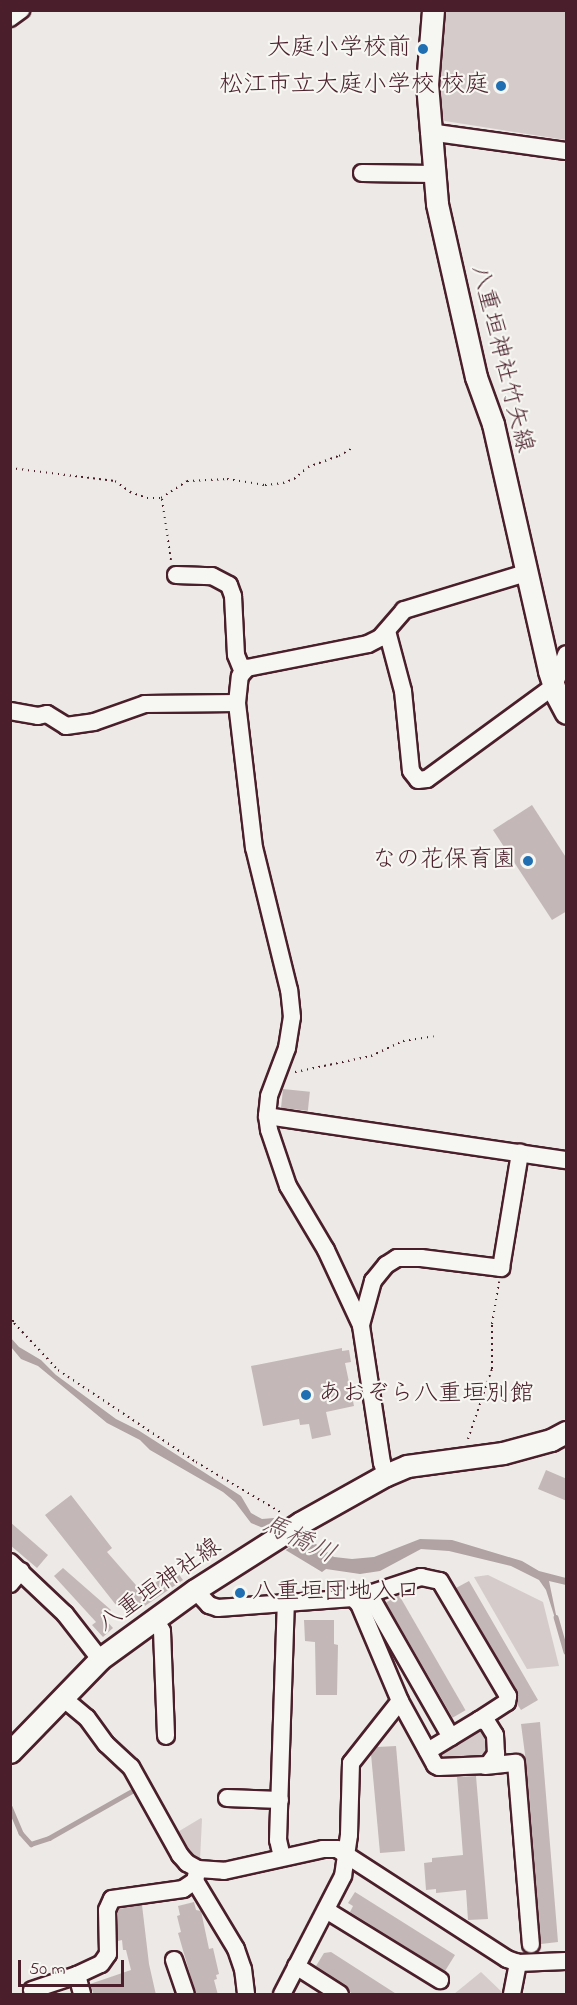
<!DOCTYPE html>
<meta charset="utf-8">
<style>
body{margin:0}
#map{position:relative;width:577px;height:2005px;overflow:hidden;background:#ece9e6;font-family:"Indie Flower","Klee One",sans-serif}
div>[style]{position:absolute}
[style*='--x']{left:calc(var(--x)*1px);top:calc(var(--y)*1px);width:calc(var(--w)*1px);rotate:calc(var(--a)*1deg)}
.green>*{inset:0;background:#d4cbca}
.water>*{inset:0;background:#b1a2a3}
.pier>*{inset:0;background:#ece9e6}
.stream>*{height:4.5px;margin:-2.25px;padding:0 2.25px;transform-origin:2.25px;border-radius:2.25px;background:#b1a2a3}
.building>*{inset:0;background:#c4b7b7;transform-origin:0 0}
.path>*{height:2px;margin-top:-1px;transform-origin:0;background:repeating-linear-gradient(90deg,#4a1f2b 0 1.5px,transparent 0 6px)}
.roads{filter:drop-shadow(2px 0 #4a1f2b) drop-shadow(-2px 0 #4a1f2b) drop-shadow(0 2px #4a1f2b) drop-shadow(0 -2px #4a1f2b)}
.minor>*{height:16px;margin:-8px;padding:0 8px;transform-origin:8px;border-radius:8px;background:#f6f6f2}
.major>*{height:21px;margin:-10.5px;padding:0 10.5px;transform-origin:10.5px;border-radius:10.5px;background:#f6f6f2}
.dots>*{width:16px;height:16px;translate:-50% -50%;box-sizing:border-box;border:3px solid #f6f6f2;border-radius:50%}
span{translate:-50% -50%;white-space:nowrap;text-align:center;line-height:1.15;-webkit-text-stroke:4.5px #f6f6f2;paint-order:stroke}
.poi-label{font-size:24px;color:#4a1f2b}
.right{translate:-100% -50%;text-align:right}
.left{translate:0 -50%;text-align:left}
.street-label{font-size:24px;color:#4a1f2b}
.water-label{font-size:26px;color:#6e4d55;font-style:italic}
.frame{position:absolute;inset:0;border:12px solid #4a1f2b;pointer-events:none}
.scale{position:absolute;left:18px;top:1960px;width:106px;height:27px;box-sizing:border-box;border:3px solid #4a1f2b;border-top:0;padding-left:8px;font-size:18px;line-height:21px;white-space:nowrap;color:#4a1f2b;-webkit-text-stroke:4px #f6f6f2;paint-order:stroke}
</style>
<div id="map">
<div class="green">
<i style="clip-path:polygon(442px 11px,566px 11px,566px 140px,445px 121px,439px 117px,436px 101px)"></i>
<i style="clip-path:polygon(488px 1575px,543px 1602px,559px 1666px,527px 1669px,474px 1577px)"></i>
<i style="clip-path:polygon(482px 1727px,490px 1742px,487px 1758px,448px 1765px,438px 1757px,439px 1753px)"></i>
<i style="clip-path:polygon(201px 1818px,202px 1819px,200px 1860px,190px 1855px,176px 1833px)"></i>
<i style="clip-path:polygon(481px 1972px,504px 1994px,454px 1994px)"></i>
</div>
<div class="water">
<i style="clip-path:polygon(10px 1337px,19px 1347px,41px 1360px,56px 1375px,116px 1419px,138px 1430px,241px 1496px,251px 1513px,262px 1519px,274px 1518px,291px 1526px,268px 1530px,251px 1523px,235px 1502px,223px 1492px,150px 1450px,140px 1440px,107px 1423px,38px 1366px,21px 1359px,11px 1347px)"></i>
<i style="clip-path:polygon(295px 1529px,334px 1557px,352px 1559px,374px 1557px,420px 1539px,452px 1540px,522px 1561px,539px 1571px,566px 1578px,566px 1585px,549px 1581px,560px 1634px,546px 1590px,539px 1580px,511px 1566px,449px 1551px,421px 1549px,380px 1571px,360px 1574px,326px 1569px,322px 1572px,274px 1543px)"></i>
</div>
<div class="pier">
<i style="clip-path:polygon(284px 1519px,309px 1536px,284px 1551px,272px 1545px,264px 1532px)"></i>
</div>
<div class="stream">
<i style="--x:556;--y:1617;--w:36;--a:74"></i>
<i style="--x:10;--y:1807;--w:28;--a:67"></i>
<i style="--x:21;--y:1833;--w:15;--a:48"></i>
<i style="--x:31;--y:1844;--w:19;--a:-18"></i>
<i style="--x:49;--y:1838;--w:95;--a:-29.5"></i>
</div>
<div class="building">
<i style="clip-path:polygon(532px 805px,567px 859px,567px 911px,552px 920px,493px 830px)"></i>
<i style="left:283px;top:1089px;width:27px;height:19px;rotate:6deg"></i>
<i style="clip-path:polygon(342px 1348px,342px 1351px,349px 1350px,351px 1362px,345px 1363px,354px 1406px,326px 1412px,331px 1435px,312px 1439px,309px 1424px,300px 1425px,299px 1419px,263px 1426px,251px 1366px)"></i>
<i style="clip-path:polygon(546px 1470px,567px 1479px,567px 1501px,538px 1489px)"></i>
<i style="clip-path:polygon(71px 1495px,112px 1548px,107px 1552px,142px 1592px,175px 1569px,183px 1580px,136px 1612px,123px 1599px,116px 1605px,45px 1515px)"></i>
<i style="clip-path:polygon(10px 1522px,48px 1555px,37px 1568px,10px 1545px)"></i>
<i style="clip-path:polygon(63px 1568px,111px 1610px,103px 1617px,113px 1628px,103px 1637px,92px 1625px,96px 1622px,54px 1576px)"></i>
<i style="clip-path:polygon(469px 1581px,538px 1700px,521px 1710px,517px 1704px,517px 1691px,456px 1588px)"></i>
<i style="left:399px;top:1595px;width:133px;height:15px;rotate:60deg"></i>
<i style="clip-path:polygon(304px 1620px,334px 1620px,334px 1644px,338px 1645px,337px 1695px,316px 1695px,315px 1642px,305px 1641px)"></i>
<i style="clip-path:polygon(540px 1722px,558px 1942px,541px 1944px,526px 1762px,521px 1724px)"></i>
<i style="clip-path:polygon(396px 1746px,405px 1851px,380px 1853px,371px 1754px,377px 1747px)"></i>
<i style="clip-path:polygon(476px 1776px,488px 1919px,468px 1920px,466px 1890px,436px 1893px,436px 1889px,426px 1890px,424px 1863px,432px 1862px,432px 1858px,463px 1855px,457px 1777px)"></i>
<i style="clip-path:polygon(355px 1892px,455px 1955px,445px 1971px,350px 1912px,353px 1906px,348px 1903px)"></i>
<i style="clip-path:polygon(194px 1902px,196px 1910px,201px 1911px,209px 1949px,213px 1948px,219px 1974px,216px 1975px,217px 1979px,214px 1980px,218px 1995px,196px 1995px,178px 1933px,181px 1932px,177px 1916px,180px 1915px,178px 1906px)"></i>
<i style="clip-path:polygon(142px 1905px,149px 1964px,156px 1995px,94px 1995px,90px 1984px,131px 1970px,126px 1950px,123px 1950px,122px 1940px,118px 1941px,118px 1912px,119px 1909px)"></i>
<i style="clip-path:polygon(331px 1952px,398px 1995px,354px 1995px,350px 1992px,346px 1985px,316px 1966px,324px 1953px)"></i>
</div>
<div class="path">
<i style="--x:10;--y:468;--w:106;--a:7.1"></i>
<i style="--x:115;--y:481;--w:19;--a:36"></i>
<i style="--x:130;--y:492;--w:18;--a:19"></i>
<i style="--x:147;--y:498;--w:14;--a:0"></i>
<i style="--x:161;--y:498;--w:31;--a:-33"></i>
<i style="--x:187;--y:481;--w:40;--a:-2.9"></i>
<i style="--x:227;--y:479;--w:38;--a:9"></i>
<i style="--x:265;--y:485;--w:18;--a:-6"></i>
<i style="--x:283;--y:483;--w:12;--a:-20"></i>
<i style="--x:294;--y:479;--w:18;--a:-41"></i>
<i style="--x:308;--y:467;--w:33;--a:-20"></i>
<i style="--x:339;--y:456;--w:17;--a:-31"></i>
<i style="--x:162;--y:499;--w:63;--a:81.7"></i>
<i style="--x:295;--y:1072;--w:78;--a:-11.9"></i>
<i style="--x:371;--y:1056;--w:35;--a:-25"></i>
<i style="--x:403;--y:1041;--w:31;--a:-9"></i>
<i style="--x:10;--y:1315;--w:9;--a:63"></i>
<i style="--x:14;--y:1323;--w:64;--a:46.9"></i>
<i style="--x:58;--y:1370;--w:166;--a:33.7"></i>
<i style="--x:196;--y:1462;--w:100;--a:30.7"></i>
<i style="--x:468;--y:1439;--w:74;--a:-71.1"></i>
<i style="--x:492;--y:1369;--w:45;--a:-90"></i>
<i style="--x:492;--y:1324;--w:43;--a:-80.5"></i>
</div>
<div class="roads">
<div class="minor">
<i style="--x:10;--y:18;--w:14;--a:-36"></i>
<i style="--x:429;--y:132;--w:138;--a:7.9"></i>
<i style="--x:362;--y:173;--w:71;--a:0.8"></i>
<i style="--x:176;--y:575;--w:36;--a:2"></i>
<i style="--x:212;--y:576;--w:19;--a:28"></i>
<i style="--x:229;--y:585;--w:12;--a:70"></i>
<i style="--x:233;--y:596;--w:59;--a:87.1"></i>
<i style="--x:236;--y:655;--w:16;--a:68"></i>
<i style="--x:387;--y:631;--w:62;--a:75.1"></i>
<i style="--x:403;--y:691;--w:80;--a:84.3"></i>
<i style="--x:411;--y:771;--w:11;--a:52"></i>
<i style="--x:418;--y:780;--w:9;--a:-6"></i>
<i style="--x:427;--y:779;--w:157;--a:-36.2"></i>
<i style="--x:554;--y:686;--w:34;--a:-69"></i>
<i style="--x:10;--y:711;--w:28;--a:10"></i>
<i style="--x:38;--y:716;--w:9;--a:-13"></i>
<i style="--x:47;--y:714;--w:22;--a:32"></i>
<i style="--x:66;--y:726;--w:28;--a:-8"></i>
<i style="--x:94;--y:722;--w:54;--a:-19.4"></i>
<i style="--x:145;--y:704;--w:92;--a:-0.6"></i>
<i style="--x:267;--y:1116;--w:302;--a:8.4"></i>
<i style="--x:361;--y:1325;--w:46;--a:-74.7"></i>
<i style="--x:373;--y:1281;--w:21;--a:-51"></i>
<i style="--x:386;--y:1265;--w:13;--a:-32"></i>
<i style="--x:397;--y:1258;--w:24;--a:0"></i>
<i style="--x:421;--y:1258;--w:81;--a:7.1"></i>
<i style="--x:501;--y:1268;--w:117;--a:-80.6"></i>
<i style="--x:386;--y:1475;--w:13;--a:-108"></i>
<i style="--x:382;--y:1463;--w:140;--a:-98.7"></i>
<i style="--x:361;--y:1325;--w:83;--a:-115"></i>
<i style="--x:326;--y:1250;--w:74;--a:-120.7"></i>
<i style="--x:288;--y:1186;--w:59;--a:-108.7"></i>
<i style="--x:269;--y:1130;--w:14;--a:-98"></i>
<i style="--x:267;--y:1116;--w:20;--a:-84"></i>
<i style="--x:269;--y:1096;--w:51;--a:-69.4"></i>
<i style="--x:287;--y:1048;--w:31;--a:-81"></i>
<i style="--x:292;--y:1017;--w:27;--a:-96"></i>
<i style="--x:289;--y:990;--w:146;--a:-103.8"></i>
<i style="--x:254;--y:848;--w:146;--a:-96.7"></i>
<i style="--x:237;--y:703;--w:27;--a:-84"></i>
<i style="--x:240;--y:676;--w:11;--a:-49"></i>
<i style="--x:247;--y:668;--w:123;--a:-11.2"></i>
<i style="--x:368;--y:644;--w:13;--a:-27"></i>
<i style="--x:380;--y:638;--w:37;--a:-49"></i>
<i style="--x:404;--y:610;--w:127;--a:-16.9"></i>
<i style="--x:10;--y:1562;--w:76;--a:43.4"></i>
<i style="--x:65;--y:1614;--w:57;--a:52.1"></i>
<i style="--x:10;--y:1584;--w:17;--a:-50"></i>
<i style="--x:195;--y:1590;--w:21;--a:47"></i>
<i style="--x:209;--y:1605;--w:9;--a:18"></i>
<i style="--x:218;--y:1608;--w:135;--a:-4.2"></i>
<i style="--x:353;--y:1598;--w:8;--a:45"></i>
<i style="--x:359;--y:1604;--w:105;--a:67.1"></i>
<i style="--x:400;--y:1701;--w:79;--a:128.3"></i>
<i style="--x:351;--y:1763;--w:72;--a:91.6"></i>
<i style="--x:349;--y:1835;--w:41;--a:98.3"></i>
<i style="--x:343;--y:1876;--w:133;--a:117.3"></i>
<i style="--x:369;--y:1594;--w:165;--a:60.2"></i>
<i style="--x:350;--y:1597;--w:19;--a:-9"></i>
<i style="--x:369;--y:1594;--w:55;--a:-18.1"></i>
<i style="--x:421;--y:1577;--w:19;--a:12"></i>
<i style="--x:440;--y:1581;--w:134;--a:59.4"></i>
<i style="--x:508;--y:1696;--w:6;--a:99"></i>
<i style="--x:507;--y:1702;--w:33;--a:147"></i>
<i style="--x:155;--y:1619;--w:14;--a:60"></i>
<i style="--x:162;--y:1631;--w:105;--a:87.8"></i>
<i style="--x:63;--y:1698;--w:31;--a:40"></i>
<i style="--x:87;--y:1718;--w:32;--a:54"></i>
<i style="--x:106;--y:1744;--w:34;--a:43"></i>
<i style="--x:131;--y:1767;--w:101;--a:60.9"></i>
<i style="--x:180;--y:1855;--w:11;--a:49"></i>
<i style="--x:187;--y:1863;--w:13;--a:29"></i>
<i style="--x:198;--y:1869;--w:26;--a:4"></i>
<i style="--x:224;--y:1871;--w:101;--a:-12.5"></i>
<i style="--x:323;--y:1849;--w:14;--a:0"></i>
<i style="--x:337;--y:1849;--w:202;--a:32.9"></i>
<i style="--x:507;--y:1959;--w:12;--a:20"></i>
<i style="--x:518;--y:1963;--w:48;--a:-2.4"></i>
<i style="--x:400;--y:1701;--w:73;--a:61.3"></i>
<i style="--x:435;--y:1765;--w:4;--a:27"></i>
<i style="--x:439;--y:1767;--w:49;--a:-2.3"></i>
<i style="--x:488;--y:1765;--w:14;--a:-54"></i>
<i style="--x:496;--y:1754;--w:19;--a:-93"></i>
<i style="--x:495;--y:1735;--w:15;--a:-122"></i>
<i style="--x:487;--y:1722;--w:8;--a:-166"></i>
<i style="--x:479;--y:1720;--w:60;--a:148.7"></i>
<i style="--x:485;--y:1766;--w:31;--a:-6"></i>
<i style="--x:516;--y:1763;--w:182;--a:85.3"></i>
<i style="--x:227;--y:1798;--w:53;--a:2.2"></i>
<i style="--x:282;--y:1857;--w:17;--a:-103"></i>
<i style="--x:278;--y:1840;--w:237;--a:-88.1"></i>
<i style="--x:197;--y:1872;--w:9;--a:103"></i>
<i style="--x:195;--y:1881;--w:79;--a:58.9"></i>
<i style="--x:236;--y:1949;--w:21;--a:71"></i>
<i style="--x:243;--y:1969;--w:25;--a:83"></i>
<i style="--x:326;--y:1910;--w:134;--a:31.6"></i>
<i style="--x:174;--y:1960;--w:36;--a:71"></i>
<i style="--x:296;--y:1966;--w:52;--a:32.5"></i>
<i style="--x:77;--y:1975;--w:26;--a:-25"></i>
<i style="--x:101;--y:1964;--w:12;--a:-55"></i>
<i style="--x:108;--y:1954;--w:44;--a:-91.3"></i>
<i style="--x:107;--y:1910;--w:12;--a:-66"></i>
<i style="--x:112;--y:1899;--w:72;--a:-8"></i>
<i style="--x:183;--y:1889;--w:14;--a:-34"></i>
<i style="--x:32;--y:1990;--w:47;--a:-18.4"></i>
<i style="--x:77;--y:1975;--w:20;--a:75"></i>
<i style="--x:512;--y:1994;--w:32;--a:-79"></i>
</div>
<div class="major">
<i style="--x:433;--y:10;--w:74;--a:94.6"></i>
<i style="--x:427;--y:84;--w:120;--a:85.2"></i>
<i style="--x:437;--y:204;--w:177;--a:77.3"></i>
<i style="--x:476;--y:377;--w:50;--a:70.1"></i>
<i style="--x:493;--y:424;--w:253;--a:77.2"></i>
<i style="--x:549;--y:671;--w:26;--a:72"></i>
<i style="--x:557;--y:696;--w:19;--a:62"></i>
<i style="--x:10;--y:1752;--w:129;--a:-45.9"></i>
<i style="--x:100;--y:1659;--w:117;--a:-36"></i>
<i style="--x:195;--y:1590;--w:125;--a:-32.5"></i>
<i style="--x:300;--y:1523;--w:98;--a:-29.2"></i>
<i style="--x:386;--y:1475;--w:23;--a:-23"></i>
<i style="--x:407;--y:1466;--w:97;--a:-7.7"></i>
<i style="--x:503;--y:1453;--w:50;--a:-15.2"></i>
<i style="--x:551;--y:1440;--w:17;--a:-28"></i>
</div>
</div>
<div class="dots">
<i style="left:423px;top:49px;background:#1f6fb2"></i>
<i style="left:501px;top:86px;background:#1f6fb2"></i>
<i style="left:528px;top:861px;background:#1f6fb2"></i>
<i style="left:306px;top:1395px;background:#1f6fb2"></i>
<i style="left:240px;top:1593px;background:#1f6fb2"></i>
</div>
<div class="poi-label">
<span class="right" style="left:411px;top:49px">大庭小学校前</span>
<span class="right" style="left:489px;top:86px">松江市立大庭小学校 校庭</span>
<span class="right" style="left:516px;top:861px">なの花保育園</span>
<span class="left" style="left:318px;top:1395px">あおぞら八重垣別館</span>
<span class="left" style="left:252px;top:1593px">八重垣団地入口</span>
</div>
<div class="street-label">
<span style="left:501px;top:359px;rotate:76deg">八重垣神社竹矢線</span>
<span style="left:160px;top:1586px;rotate:-35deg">八重垣神社線</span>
</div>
<div class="water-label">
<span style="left:298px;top:1541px;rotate:26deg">馬橋川</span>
</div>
<div class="frame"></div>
<div class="scale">50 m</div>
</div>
